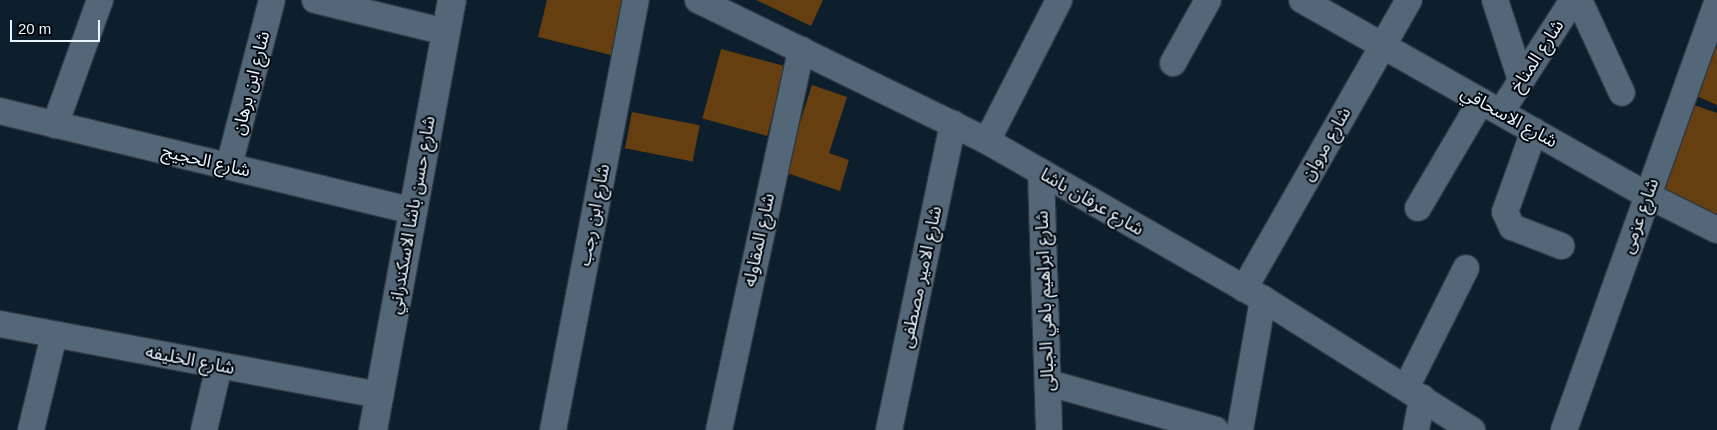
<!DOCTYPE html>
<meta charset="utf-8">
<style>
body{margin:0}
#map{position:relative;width:1717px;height:430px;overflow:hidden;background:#0d1e2c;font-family:Helvetica,"Noto Sans Arabic",sans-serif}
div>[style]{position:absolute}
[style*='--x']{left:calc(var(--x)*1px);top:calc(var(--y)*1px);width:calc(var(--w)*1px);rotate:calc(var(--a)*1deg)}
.building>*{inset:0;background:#653f0f;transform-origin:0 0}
.roads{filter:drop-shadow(1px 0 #2f3743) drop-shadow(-1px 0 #2f3743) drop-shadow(0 1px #2f3743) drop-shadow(0 -1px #2f3743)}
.street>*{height:26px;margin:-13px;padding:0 13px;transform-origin:13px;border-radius:13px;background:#536778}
.secondary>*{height:28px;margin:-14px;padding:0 14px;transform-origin:14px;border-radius:14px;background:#536778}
span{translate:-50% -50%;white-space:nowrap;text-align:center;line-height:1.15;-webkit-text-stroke:4px #03080e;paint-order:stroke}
.street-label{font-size:18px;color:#e9f5ff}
.scale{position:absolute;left:10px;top:20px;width:90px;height:22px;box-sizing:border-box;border:2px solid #e9f5ff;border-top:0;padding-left:6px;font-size:15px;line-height:18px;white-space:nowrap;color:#e9f5ff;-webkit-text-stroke:4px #03080e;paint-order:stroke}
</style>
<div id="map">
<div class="building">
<i style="clip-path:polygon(547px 0,625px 0,611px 55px,538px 37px)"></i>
<i style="clip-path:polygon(756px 0,823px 0,811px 26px)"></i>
<i style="clip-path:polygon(1717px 37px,1717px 105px,1692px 94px)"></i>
<i style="left:721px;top:49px;width:67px;height:72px;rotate:15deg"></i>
<i style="clip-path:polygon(812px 85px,847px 97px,829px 153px,849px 160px,840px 191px,784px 172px)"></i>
<i style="clip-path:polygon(1691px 104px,1717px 113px,1717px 215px,1660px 189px)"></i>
<i style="left:632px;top:112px;width:69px;height:37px;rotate:11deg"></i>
</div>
<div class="roads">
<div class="street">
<i style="--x:315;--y:0;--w:135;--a:13.7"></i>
<i style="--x:698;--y:0;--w:322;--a:26"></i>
<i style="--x:987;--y:141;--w:318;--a:29.8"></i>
<i style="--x:1263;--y:299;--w:247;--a:32.1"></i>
<i style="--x:1302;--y:0;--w:396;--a:29.5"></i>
<i style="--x:1647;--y:195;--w:78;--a:26.6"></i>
<i style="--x:1495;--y:0;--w:84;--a:72"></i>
<i style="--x:1579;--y:0;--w:102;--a:65.2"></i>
<i style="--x:1173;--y:63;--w:72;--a:-60.9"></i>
<i style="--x:0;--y:111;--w:425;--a:13.6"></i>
<i style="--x:1501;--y:112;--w:133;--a:-57.3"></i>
<i style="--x:55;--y:125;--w:133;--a:-70.2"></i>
<i style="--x:1534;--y:131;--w:86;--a:109.7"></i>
<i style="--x:1505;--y:212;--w:17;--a:65"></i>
<i style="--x:1512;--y:227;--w:53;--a:21.2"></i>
<i style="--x:987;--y:141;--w:158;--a:-62.9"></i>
<i style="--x:229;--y:166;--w:171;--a:-75.5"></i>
<i style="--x:1041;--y:172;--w:258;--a:88.2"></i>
<i style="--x:1418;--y:208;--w:124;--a:-59.5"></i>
<i style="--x:1244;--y:289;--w:333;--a:-60.3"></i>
<i style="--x:0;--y:324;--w:387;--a:10.6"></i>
<i style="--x:1049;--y:383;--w:173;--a:15.7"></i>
<i style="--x:1406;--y:388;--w:134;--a:-63.4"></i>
<i style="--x:31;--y:430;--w:98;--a:-76.4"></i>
<i style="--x:204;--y:430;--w:66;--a:-76.8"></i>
<i style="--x:553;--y:430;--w:438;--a:-79.1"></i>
<i style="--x:719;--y:430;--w:389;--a:-77.8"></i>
<i style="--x:889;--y:430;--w:313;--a:-78.2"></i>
<i style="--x:1240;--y:430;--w:133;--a:-80"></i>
<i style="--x:1416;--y:430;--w:33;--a:-79"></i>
<i style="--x:1564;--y:430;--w:455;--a:-70.3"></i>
</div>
<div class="secondary">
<i style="--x:373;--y:430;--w:437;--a:-79.6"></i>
</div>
</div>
<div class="street-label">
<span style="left:1537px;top:56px;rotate:-57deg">شارع المناخ</span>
<span style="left:251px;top:83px;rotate:-76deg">شارع ابن برهان</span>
<span style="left:1509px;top:117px;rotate:29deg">شارع الاسحاقي</span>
<span style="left:1326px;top:144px;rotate:-60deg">شارع مروان</span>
<span style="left:206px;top:161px;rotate:13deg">شارع الحجيج</span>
<span style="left:1092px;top:202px;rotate:30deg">شارع عرفان باشا</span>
<span style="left:412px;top:215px;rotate:-80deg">شارع حسن باشا الاسكندراني</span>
<span style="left:594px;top:215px;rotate:-79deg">شارع ابن رجب</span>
<span style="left:1640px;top:216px;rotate:-70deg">شارع عزمى</span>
<span style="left:759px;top:240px;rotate:-78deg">شارع المقاوله</span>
<span style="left:921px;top:277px;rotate:-78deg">شارع الامير مصطفى</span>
<span style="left:1045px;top:301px;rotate:-92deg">شارع ابراهيم باهي الجبالى</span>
<span style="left:190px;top:360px;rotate:11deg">شارع الخليفه</span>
</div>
<div class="scale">20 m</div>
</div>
